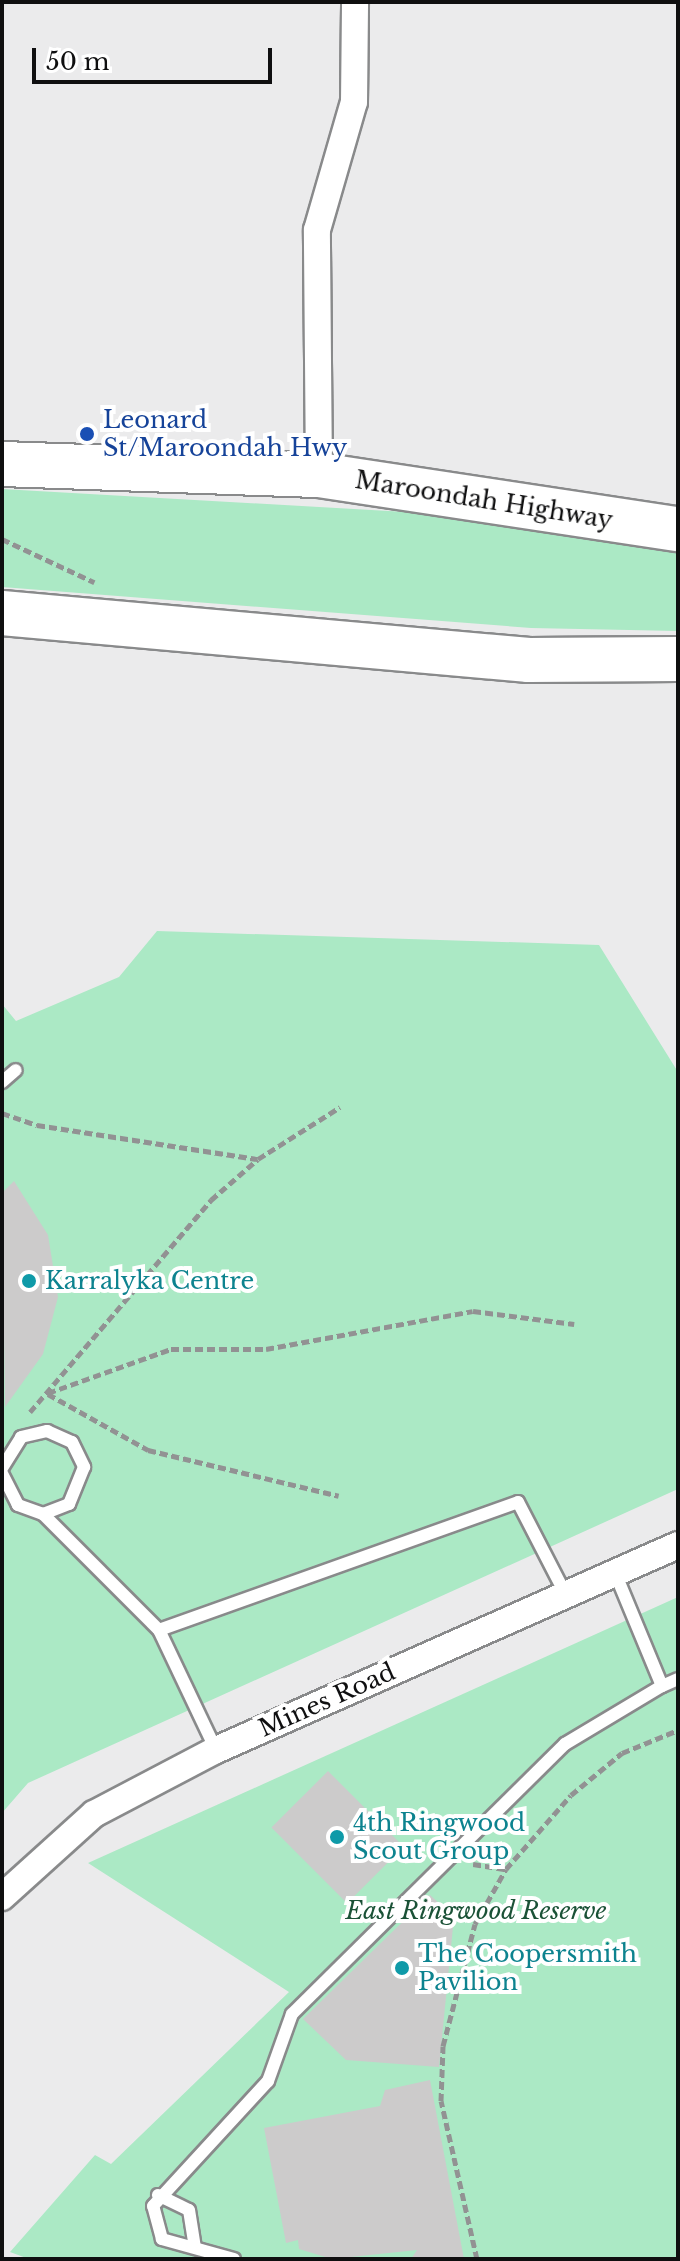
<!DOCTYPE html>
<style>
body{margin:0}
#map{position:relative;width:680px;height:2261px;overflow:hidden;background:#ebebec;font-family:"Libre Baskerville",serif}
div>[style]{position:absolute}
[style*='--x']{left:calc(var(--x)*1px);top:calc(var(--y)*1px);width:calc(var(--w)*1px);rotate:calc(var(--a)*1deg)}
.green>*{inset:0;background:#abe9c5}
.building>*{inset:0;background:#cccbcb;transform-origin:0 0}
.path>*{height:5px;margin-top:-2.5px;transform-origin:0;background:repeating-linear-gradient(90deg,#929293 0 8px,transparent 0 12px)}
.roads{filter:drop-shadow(2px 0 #898a8b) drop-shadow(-2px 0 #898a8b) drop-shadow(0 2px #898a8b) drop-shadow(0 -2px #898a8b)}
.lane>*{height:12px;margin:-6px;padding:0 6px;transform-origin:6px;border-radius:6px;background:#fff}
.street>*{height:26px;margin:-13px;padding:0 13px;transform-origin:13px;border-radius:13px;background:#fff}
.highway>*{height:44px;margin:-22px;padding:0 22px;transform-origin:22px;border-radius:22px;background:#fff}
.dots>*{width:22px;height:22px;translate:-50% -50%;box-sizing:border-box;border:4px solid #fff;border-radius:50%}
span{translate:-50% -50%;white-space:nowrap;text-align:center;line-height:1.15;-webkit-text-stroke:8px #fff;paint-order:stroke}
.transit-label{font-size:24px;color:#164399}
.left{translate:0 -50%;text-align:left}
.street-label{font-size:24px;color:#0f0f10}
.culture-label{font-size:24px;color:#0d838f}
.park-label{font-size:24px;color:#1b5237;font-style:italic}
.frame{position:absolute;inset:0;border:4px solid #0f0f10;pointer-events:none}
.scale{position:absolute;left:32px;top:48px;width:240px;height:36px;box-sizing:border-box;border:4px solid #0f0f10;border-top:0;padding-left:10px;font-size:24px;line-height:28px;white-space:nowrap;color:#0f0f10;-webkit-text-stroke:6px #fff;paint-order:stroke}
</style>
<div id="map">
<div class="green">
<i style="clip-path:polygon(2px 489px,424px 513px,678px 549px,678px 631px,531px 628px,2px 587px)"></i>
<i style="clip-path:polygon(157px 931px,599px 945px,678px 1072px,678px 1489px,28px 1783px,2px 1813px,2px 1004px,16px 1021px,119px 977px)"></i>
<i style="clip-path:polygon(678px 1597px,678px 2259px,29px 2259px,10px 2252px,95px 2155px,111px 2164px,289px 1992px,88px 1863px)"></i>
</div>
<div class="building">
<i style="clip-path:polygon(14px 1181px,48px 1235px,58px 1297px,43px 1354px,5px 1407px,2px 1193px)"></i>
<i style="left:328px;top:1771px;width:107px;height:80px;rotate:45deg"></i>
<i style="clip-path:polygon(430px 1895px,454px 1917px,439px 2067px,346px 2060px,303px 2019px)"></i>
<i style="clip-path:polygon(430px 2080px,464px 2259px,411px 2259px,417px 2250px,332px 2259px,299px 2249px,298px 2240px,286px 2243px,264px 2128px,380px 2106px,385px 2090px)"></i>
</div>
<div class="path">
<i style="--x:2;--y:539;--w:102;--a:25.1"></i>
<i style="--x:2;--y:1113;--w:37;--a:19"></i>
<i style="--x:37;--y:1125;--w:223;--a:8.8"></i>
<i style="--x:48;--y:1393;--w:131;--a:-19.7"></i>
<i style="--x:171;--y:1349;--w:95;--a:0"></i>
<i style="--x:266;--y:1349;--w:210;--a:-10.4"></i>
<i style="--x:473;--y:1311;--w:102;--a:7.3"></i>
<i style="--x:48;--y:1394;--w:115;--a:29.2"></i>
<i style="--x:148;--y:1450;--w:196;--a:13.5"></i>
<i style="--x:30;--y:1412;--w:279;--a:-49.5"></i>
<i style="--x:211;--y:1200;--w:62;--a:-41.1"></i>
<i style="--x:258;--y:1159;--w:97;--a:-32.4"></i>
<i style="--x:473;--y:1864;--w:33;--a:9"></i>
<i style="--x:477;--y:2259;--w:162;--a:-102.8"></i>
<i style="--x:441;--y:2101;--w:55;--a:-87.9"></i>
<i style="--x:443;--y:2046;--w:126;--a:-75.3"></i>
<i style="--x:475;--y:1924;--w:63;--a:-60.6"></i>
<i style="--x:506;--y:1869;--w:98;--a:-48.7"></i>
<i style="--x:571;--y:1795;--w:66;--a:-39.5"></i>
<i style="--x:622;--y:1753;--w:61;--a:-22.3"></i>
</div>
<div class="roads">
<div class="lane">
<i style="--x:2;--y:1082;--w:18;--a:-41"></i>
<i style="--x:2;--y:1468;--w:36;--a:-58"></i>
<i style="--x:21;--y:1437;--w:27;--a:-13"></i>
<i style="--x:47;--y:1431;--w:27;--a:24"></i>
<i style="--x:72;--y:1442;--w:28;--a:64"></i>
<i style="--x:84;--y:1467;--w:40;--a:112"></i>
<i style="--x:69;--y:1504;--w:28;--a:159"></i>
<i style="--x:43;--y:1514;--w:27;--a:-160"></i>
<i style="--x:18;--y:1505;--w:35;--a:-117"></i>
<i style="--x:43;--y:1514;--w:164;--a:45"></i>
<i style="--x:662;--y:1686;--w:17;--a:-24"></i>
<i style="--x:216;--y:1750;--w:133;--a:-115.4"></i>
<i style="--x:159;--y:1630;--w:381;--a:-19.6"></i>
<i style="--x:518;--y:1502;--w:102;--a:62.7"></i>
<i style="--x:158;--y:2195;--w:34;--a:26"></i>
<i style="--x:189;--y:2210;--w:36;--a:81"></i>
<i style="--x:234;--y:2259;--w:75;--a:-164.5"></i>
<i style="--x:162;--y:2239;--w:34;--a:-105"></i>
<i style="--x:153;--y:2206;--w:170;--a:-47.4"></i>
<i style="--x:268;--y:2081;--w:71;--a:-70.3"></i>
<i style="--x:292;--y:2014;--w:384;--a:-44.7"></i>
<i style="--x:565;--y:1744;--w:113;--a:-30.9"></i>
<i style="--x:662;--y:1686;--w:126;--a:-112.5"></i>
</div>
<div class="street">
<i style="--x:319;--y:475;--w:245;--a:-90.5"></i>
<i style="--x:317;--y:230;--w:133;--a:-73.9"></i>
<i style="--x:354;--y:102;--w:100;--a:-89.4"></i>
<i style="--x:2;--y:1897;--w:124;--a:-42.1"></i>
<i style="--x:94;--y:1814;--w:138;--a:-27.7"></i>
<i style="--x:216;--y:1750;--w:505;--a:-23.93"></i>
</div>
<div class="highway">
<i style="--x:2;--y:464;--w:317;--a:2"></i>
<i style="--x:319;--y:475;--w:363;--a:8.6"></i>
<i style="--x:2;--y:613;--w:529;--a:5.1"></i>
<i style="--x:529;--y:660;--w:149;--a:-0.4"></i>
</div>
</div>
<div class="dots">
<i style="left:87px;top:434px;background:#1a4fb4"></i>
<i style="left:29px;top:1281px;background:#0f9aa8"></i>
<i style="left:337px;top:1837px;background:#0f9aa8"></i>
<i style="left:402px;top:1968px;background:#0f9aa8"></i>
</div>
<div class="transit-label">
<span class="left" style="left:103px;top:434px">Leonard<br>St/Maroondah Hwy</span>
</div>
<div class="street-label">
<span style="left:484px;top:500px;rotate:9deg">Maroondah Highway</span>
<span style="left:327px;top:1700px;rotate:-24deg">Mines Road</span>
</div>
<div class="culture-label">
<span class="left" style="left:45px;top:1281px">Karralyka Centre</span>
<span class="left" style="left:353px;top:1837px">4th Ringwood<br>Scout Group</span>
<span class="left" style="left:418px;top:1968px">The Coopersmith<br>Pavilion</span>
</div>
<div class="park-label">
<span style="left:476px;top:1911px">East Ringwood Reserve</span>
</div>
<div class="frame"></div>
<div class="scale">50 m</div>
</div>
